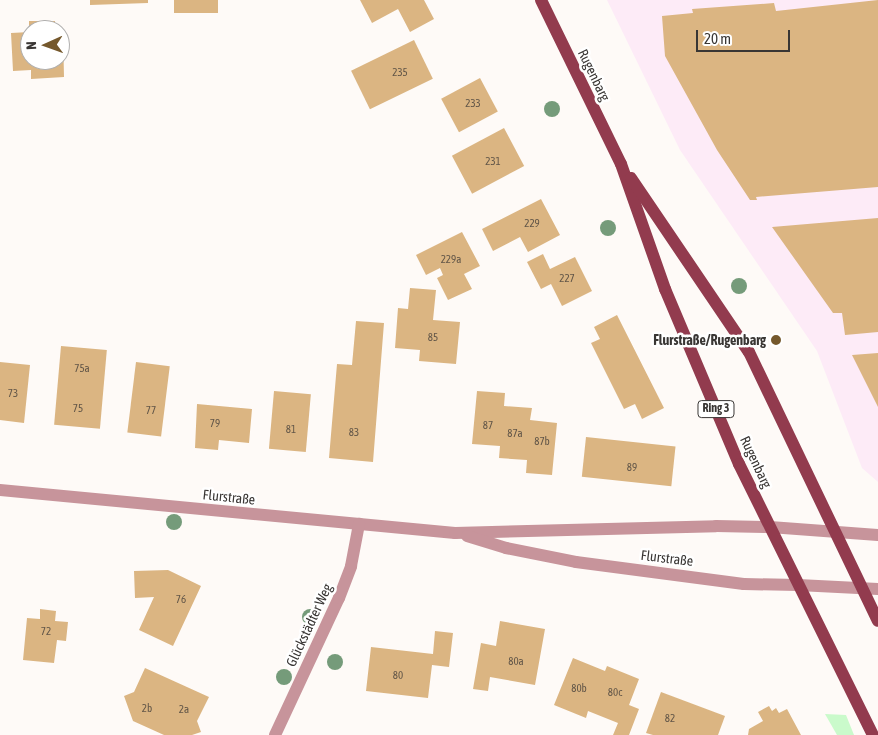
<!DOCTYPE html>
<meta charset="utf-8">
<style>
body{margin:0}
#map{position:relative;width:878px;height:735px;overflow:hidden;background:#fefaf7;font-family:"Asap Condensed",sans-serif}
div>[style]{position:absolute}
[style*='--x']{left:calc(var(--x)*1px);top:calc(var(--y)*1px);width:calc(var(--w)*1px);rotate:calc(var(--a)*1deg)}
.industrial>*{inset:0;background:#fdebf7}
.green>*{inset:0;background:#cafacb}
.building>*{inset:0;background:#dbb582;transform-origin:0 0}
.minor>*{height:12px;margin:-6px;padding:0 6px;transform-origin:6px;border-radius:6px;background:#c7949b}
.tertiary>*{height:12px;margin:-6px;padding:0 6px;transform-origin:6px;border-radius:6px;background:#c7949b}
.primary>*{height:12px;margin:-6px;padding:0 6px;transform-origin:6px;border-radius:6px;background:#923b4e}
.trees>*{width:16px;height:16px;margin:-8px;border-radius:50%;background:#759b7a}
.dots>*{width:14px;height:14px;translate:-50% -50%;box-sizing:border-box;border:2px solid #fff;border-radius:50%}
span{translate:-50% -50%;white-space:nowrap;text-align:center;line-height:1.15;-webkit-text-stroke:5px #fff;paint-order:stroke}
.number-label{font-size:11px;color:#625648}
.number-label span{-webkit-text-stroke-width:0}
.shield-label span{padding:1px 4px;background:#fff;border:1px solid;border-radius:4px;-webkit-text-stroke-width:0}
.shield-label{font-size:12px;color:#393634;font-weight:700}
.street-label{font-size:14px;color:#393634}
.poi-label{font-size:14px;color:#393634;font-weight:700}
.right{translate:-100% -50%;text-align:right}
.north{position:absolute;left:20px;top:20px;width:50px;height:50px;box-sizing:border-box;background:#fff;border:1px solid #b0afae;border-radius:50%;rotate:268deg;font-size:14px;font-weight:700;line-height:20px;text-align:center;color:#393634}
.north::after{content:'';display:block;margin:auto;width:18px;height:22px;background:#75582c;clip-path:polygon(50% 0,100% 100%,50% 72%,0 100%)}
.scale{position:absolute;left:696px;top:30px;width:94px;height:22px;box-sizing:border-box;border:2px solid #393634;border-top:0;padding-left:6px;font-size:15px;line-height:18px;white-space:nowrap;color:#393634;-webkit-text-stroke:4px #fff;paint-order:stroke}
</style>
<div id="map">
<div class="industrial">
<i style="clip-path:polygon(607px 0,878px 0,878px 482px,862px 468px,817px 351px,680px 150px)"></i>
</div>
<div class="green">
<i style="clip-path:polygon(825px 714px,846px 715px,854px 735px,837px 735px)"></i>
</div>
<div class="building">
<i style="clip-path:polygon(90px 0,148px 0,148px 3px,90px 5px)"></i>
<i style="left:174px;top:0;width:44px;height:13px"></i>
<i style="clip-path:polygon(360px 0,424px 0,434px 19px,410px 32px,398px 9px,372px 23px)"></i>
<i style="clip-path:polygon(878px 0,878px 187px,756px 197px,757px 200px,750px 200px,717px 150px,665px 56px,662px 16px,693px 13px,692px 9px,774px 3px,776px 11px)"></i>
<i style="left:55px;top:21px;width:9px;height:26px;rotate:90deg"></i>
<i style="clip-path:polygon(30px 32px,30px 60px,60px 60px,60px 32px,63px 32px,64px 77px,31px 79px,31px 70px,13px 71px,11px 33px)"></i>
<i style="left:414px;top:40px;width:43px;height:70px;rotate:64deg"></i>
<i style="left:480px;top:78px;width:38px;height:44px;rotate:62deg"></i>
<i style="left:504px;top:128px;width:43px;height:59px;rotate:62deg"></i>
<i style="clip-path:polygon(541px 199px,560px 235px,528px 252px,520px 237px,493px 251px,482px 229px)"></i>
<i style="clip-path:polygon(878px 218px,878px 332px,845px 335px,842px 313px,833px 313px,772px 227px)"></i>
<i style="clip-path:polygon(462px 232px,480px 266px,464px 274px,472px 289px,448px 300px,437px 278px,443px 275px,440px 268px,426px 275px,416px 255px)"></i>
<i style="clip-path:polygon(543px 254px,550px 269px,575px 257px,592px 291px,562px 306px,551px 284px,541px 289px,527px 262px)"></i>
<i style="clip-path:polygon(410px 288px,436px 290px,433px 320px,460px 322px,456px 364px,419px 361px,420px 350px,395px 348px,398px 308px,408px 309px)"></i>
<i style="clip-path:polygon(617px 315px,664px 408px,642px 419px,635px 404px,624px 409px,591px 343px,600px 339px,594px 327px)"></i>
<i style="clip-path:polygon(356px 321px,384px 323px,373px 462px,329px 458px,337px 364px,352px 365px)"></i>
<i style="left:61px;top:346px;width:46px;height:79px;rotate:5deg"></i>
<i style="clip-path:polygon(878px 353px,878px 407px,852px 355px)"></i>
<i style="clip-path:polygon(0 362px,30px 365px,24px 423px,0 420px)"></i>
<i style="left:136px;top:362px;width:34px;height:71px;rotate:7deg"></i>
<i style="left:274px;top:391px;width:37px;height:58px;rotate:5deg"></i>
<i style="clip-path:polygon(477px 391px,505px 393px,504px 406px,532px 408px,530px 420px,557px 423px,552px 475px,526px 473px,527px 460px,499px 458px,500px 446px,472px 444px)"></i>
<i style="clip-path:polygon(197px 404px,252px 409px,249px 443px,219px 440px,218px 450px,195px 448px)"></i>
<i style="left:586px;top:437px;width:90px;height:40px;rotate:6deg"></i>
<i style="clip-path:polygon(168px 570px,201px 586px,173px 646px,139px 630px,154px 597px,135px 598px,134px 571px)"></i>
<i style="clip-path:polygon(40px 609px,56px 611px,55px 621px,68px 622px,66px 641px,57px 640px,54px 663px,23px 660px,27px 618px,40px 619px)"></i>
<i style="clip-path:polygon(500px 621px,545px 629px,535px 685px,490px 677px,488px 691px,473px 689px,481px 643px,496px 646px)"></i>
<i style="clip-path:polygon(435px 631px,453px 633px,449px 667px,432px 665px,428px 698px,366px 691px,371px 647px,433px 654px)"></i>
<i style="clip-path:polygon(573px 658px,605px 671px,607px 666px,639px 679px,629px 705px,639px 709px,629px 735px,613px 735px,618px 723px,588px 711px,586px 718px,554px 705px)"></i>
<i style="clip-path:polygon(145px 668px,209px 697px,197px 721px,201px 732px,192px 735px,164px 735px,133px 721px,124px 696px,134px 692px)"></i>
<i style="clip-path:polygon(661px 692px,725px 716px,718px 735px,653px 735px,646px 733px)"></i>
<i style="clip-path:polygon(769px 706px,772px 711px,776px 708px,779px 713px,787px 709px,801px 735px,748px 735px,749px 729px,763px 721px,758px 712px)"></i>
</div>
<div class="minor">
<i style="--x:0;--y:490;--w:457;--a:5.4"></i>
<i style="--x:455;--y:533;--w:261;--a:-1.5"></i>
<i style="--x:716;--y:526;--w:54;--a:1.1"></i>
<i style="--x:467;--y:536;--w:41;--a:17.1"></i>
<i style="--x:506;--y:548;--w:71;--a:11.3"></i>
<i style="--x:576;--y:562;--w:169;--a:7.5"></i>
<i style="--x:744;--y:584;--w:54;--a:1.1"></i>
<i style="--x:275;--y:735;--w:151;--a:-65"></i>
<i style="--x:339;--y:598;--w:34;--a:-69"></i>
<i style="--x:351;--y:566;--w:43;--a:-79.2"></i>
</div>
<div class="tertiary">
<i style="--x:770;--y:527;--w:108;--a:4.2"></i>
<i style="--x:798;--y:585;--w:80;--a:2.9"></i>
</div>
<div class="primary">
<i style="--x:541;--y:0;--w:182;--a:64"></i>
<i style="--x:621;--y:164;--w:133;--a:70.6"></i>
<i style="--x:665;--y:289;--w:190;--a:67.1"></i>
<i style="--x:739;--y:464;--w:302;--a:63.7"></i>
<i style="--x:631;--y:178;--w:210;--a:55.9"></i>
<i style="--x:749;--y:352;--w:298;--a:64.4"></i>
</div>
<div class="trees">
<i style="left:552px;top:109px"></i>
<i style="left:608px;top:228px"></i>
<i style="left:739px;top:286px"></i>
<i style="left:174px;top:522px"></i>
<i style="left:310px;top:617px"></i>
<i style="left:335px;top:662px"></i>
<i style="left:284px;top:677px"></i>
</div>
<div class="dots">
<i style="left:776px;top:340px;background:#75582c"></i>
</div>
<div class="number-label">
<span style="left:400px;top:72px">235</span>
<span style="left:473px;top:103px">233</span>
<span style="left:493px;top:161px">231</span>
<span style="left:532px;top:223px">229</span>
<span style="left:451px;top:259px">229a</span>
<span style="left:567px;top:278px">227</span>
<span style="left:433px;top:337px">85</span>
<span style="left:82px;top:368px">75a</span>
<span style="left:13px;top:393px">73</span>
<span style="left:78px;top:408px">75</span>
<span style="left:151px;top:410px">77</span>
<span style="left:215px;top:423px">79</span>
<span style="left:488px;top:425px">87</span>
<span style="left:291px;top:429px">81</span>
<span style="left:354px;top:432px">83</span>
<span style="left:515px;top:433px">87a</span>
<span style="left:542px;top:441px">87b</span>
<span style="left:632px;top:467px">89</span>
<span style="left:181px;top:599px">76</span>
<span style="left:46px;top:631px">72</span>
<span style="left:516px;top:661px">80a</span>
<span style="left:398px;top:675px">80</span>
<span style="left:579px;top:688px">80b</span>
<span style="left:615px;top:692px">80c</span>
<span style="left:147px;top:708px">2b</span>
<span style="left:184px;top:709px">2a</span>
<span style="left:670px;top:718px">82</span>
</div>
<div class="shield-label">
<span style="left:716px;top:409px">Ring 3</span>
</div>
<div class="street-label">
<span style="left:594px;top:75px;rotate:64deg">Rugenbarg</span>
<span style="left:756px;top:462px;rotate:65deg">Rugenbarg</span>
<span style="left:229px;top:497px;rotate:6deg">Flurstraße</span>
<span style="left:667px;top:558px;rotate:7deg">Flurstraße</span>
<span style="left:309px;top:625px;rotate:-65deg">Glückstädter Weg</span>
</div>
<div class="poi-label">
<span class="right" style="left:766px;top:340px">Flurstraße/Rugenbarg</span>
</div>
<div class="north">N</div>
<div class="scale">20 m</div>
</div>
